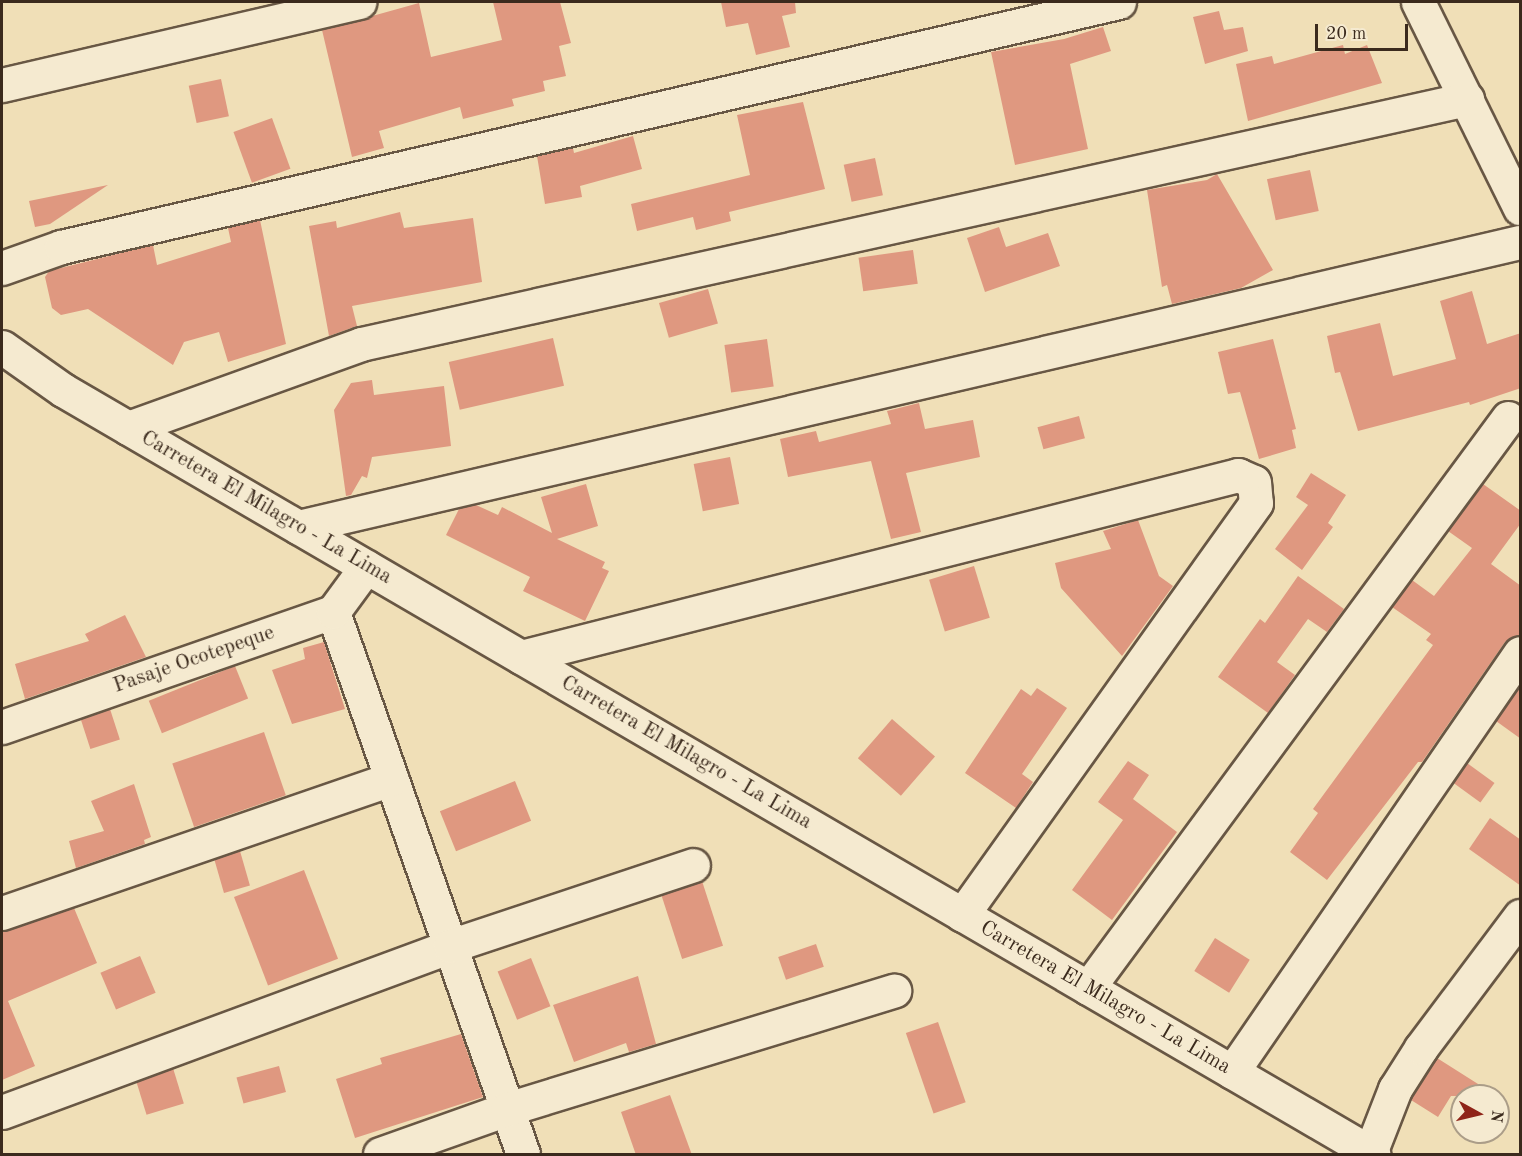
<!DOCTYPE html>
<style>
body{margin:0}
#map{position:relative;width:1522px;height:1156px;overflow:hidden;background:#f0dfb7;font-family:"Old Standard TT",serif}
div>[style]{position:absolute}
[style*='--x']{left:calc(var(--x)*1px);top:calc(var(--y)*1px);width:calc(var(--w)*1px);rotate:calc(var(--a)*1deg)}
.building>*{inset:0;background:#df9880;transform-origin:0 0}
.roads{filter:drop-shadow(2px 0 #685744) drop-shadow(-2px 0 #685744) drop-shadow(0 2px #685744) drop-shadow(0 -2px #685744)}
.minor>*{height:33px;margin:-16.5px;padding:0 16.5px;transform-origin:16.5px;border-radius:16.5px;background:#f5ead0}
.secondary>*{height:33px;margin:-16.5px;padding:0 16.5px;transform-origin:16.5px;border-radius:16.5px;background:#f5ead0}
span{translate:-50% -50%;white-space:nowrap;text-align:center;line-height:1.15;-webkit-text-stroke:4.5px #f5ead0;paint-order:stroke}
.street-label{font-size:21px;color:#3b2a1d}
.frame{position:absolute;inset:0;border:3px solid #3b2a1d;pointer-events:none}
.north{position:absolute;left:1450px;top:1084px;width:60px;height:60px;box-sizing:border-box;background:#f5ead0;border:2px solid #ab9d88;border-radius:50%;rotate:98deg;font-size:16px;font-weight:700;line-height:24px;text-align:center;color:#3b2a1d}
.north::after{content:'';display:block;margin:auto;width:21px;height:27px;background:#8f2418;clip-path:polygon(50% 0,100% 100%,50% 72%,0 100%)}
.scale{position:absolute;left:1315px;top:24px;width:93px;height:27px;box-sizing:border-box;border:3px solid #3b2a1d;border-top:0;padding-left:8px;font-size:18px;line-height:21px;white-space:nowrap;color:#3b2a1d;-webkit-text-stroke:4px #f5ead0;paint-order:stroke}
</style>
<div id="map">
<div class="building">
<i style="clip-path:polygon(493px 2px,560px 2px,571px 43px,559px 46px,566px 76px,543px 81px,545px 91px,512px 99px,514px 106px,463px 119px,460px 107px,379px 131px,384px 148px,352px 157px,322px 30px,419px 3px,431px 57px,502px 40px)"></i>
<i style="clip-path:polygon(721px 2px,795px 2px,796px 13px,782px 16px,790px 47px,756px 55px,748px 23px,726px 27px)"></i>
<i style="clip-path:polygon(1219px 11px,1224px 30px,1243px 27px,1248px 51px,1205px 64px,1193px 17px)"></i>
<i style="clip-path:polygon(1103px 27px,1111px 51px,1070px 64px,1088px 149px,1015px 165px,991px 52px,1064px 39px)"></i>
<i style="clip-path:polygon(1343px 45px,1345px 54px,1367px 45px,1382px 83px,1248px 121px,1236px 64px,1272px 56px,1274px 64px)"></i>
<i style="left:221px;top:79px;width:38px;height:33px;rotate:78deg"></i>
<i style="clip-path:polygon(803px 102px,825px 189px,729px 212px,731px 221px,696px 230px,693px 217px,637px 231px,631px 204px,750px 175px,737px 115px)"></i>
<i style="left:272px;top:118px;width:54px;height:41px;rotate:70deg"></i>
<i style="clip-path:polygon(633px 136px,642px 169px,580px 186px,582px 197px,545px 204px,537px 156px,573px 148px,574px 153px)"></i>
<i style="left:875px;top:158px;width:38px;height:32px;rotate:78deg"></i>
<i style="left:1310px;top:170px;width:42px;height:44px;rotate:78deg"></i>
<i style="clip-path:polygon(1217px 174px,1273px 270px,1241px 288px,1172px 304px,1167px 285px,1162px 287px,1147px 190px,1207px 180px)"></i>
<i style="clip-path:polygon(108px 185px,50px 224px,35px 227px,29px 201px)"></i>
<i style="clip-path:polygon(400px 212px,404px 228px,473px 218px,482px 282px,352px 306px,357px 326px,329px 336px,309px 226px,336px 221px,337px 228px)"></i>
<i style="clip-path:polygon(260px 220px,286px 344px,228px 362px,219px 332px,184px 342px,173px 365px,88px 309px,61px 315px,52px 308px,45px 277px,49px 271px,153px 245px,157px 265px,231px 242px,228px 228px)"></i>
<i style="clip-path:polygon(999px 227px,1006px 247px,1048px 233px,1060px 266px,985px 292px,967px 238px)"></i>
<i style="left:913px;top:250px;width:34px;height:55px;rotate:82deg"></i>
<i style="left:708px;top:289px;width:36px;height:51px;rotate:74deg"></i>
<i style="clip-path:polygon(1472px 291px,1487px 344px,1521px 333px,1521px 388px,1470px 405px,1469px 402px,1358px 431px,1340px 372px,1335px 373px,1327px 336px,1380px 323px,1393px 376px,1456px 359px,1440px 301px)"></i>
<i style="left:553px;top:338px;width:49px;height:107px;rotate:77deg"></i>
<i style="left:767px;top:339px;width:48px;height:43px;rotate:82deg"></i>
<i style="clip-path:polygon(1273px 339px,1296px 429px,1292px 430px,1296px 448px,1259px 459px,1240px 392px,1228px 394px,1218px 352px)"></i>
<i style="clip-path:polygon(372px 380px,374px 395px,444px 386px,451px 446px,372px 457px,367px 478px,362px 476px,351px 495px,346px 496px,334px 410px,351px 383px)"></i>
<i style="clip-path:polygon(919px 403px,925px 429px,973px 420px,980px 457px,906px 473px,921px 532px,891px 539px,871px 461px,788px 477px,780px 439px,816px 431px,819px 442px,891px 424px,887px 411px)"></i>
<i style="left:1079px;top:416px;width:23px;height:43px;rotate:75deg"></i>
<i style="left:730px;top:457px;width:48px;height:37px;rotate:79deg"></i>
<i style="clip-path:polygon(1311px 473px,1346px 495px,1328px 523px,1333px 527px,1302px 570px,1275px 549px,1308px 505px,1296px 497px)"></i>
<i style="clip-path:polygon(586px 484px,598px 526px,557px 539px,605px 562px,602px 568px,609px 571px,585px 621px,523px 591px,530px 577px,446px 535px,459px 509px,476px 505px,498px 515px,502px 507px,552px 533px,541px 497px)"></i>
<i style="clip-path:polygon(1483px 484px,1521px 511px,1521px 523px,1491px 564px,1521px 586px,1521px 634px,1505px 642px,1422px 762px,1418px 762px,1327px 880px,1290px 852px,1318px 813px,1313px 809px,1433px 645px,1426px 640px,1431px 634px,1392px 607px,1412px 580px,1434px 596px,1472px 548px,1448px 531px)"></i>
<i style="clip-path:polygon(1138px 520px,1159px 576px,1173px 586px,1122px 656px,1061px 588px,1055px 563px,1111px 549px,1103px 531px)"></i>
<i style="left:974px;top:566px;width:54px;height:47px;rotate:73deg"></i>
<i style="clip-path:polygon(1298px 576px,1344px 609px,1327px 632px,1308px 619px,1277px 662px,1295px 675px,1268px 713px,1218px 677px,1260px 619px,1265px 623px)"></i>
<i style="clip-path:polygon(125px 615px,146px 657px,25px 699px,15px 664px,89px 641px,85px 634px)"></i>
<i style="clip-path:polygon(324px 642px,345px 709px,292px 724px,272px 670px,305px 659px,303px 648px)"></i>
<i style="left:235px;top:666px;width:35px;height:93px;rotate:68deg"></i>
<i style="clip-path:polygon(1521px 685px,1521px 739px,1496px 721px)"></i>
<i style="clip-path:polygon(1037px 688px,1067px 708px,1022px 774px,1033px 782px,1016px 808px,965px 773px,1021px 689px,1031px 696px)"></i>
<i style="left:110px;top:709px;width:32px;height:31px;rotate:72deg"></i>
<i style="left:892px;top:719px;width:57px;height:52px;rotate:41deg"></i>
<i style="left:264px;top:732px;width:67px;height:97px;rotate:71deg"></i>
<i style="clip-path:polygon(1128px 761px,1149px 775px,1133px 799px,1177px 832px,1112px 920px,1072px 890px,1123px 820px,1098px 802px)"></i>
<i style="left:1467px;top:763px;width:34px;height:24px;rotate:36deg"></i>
<i style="left:515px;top:781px;width:43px;height:81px;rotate:68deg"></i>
<i style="clip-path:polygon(134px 784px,151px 837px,144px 840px,145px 844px,76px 868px,69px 841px,104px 831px,91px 801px)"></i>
<i style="clip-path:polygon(1490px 818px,1521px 840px,1521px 886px,1469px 849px)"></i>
<i style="left:240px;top:851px;width:36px;height:27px;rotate:74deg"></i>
<i style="left:304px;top:870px;width:95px;height:75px;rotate:69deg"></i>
<i style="left:702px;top:881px;width:68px;height:43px;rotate:72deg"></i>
<i style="clip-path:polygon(74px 908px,97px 963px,8px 1001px,35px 1066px,2px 1080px,2px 931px)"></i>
<i style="left:1215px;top:938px;width:41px;height:39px;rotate:32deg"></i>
<i style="left:816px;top:944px;width:24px;height:40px;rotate:71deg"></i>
<i style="left:140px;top:956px;width:40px;height:43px;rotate:67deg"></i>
<i style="left:531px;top:958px;width:52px;height:36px;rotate:68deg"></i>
<i style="clip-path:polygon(638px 976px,656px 1044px,629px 1052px,626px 1043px,574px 1062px,553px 1005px)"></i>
<i style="left:938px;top:1022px;width:85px;height:34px;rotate:71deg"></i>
<i style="clip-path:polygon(461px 1034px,483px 1097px,355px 1138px,336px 1079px,382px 1064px,380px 1058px)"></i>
<i style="clip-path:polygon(1437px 1058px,1497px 1096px,1451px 1096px,1438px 1117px,1411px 1100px)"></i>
<i style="left:279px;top:1066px;width:27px;height:44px;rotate:75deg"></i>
<i style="left:173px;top:1068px;width:37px;height:39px;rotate:73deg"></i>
<i style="clip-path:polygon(670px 1095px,692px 1155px,636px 1155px,621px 1112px)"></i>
</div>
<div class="roads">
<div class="minor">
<i style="--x:1418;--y:2;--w:230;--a:63.7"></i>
<i style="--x:2;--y:85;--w:367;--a:-13.1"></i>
<i style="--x:2;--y:268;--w:63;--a:-19.6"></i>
<i style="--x:61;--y:247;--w:1086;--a:-13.04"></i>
<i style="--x:128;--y:428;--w:248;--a:-19.8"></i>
<i style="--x:361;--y:344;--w:1133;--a:-12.49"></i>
<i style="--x:298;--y:527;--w:1255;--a:-13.13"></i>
<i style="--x:333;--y:612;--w:574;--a:70.68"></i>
<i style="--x:521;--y:657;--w:740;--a:-14.24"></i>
<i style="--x:1238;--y:475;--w:17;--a:24"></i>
<i style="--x:1254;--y:482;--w:21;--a:85"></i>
<i style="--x:1256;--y:503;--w:506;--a:125.51"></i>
<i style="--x:2;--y:727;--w:350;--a:-19.2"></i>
<i style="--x:333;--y:612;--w:56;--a:-53.7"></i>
<i style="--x:2;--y:913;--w:412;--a:-19"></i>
<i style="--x:1088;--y:988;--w:708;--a:-53.62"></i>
<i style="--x:1232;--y:1072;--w:508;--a:-55.5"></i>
<i style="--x:2;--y:1112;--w:478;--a:-20.3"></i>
<i style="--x:450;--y:946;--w:256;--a:-18.4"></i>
<i style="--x:1370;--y:1153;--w:69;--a:-68.7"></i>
<i style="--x:1395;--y:1089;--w:49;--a:-57.6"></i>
<i style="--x:1421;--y:1048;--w:165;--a:-53.1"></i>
<i style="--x:380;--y:1154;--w:135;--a:-19.5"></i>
<i style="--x:507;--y:1109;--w:405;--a:-17"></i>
</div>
<div class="secondary">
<i style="--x:2;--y:347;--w:75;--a:35.2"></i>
<i style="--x:63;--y:390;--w:1517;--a:30.25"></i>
</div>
</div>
<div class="street-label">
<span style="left:266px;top:508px;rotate:30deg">Carretera El Milagro - La Lima</span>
<span style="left:194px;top:660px;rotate:-19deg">Pasaje Ocotepeque</span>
<span style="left:686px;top:753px;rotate:30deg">Carretera El Milagro - La Lima</span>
<span style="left:1105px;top:998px;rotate:30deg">Carretera El Milagro - La Lima</span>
</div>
<div class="frame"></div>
<div class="north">N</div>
<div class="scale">20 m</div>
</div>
